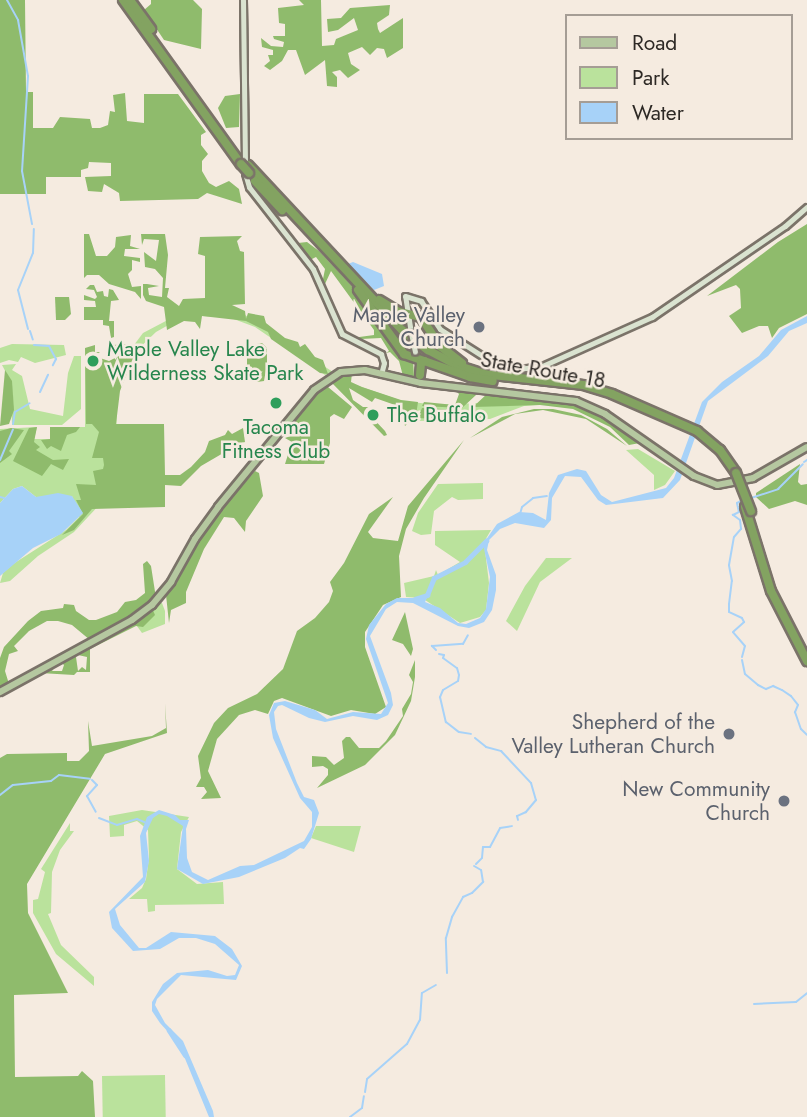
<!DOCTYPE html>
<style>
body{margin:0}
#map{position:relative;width:807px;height:1117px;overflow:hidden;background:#f5ebe0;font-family:Jost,sans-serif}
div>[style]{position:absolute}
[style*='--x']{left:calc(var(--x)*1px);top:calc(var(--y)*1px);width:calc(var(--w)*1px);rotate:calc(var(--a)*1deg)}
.green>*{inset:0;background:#bae29c;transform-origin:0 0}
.forest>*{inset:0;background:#8fbb6c}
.water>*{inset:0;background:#a7d2f8}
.stream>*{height:2px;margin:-1px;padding:0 1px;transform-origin:1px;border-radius:1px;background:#a7d2f8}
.river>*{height:4.5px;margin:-2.25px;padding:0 2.25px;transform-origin:2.25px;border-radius:2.25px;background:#a7d2f8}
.roads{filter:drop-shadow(2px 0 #7b7369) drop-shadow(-2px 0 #7b7369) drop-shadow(0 2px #7b7369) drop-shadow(0 -2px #7b7369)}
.secondary>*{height:5px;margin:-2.5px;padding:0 2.5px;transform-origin:2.5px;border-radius:2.5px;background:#dae3d0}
.primary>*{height:6px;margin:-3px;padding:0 3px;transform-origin:3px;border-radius:3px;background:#b5c8a0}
.highway>*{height:8px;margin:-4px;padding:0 4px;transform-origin:4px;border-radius:4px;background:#83a361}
.bridges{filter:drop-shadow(2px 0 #7b7369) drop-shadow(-2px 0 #7b7369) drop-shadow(0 2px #7b7369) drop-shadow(0 -2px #7b7369)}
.secondary-bridge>*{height:5px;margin:-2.5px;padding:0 2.5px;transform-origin:2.5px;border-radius:2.5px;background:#dae3d0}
.highway-bridge>*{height:8px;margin:-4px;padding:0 4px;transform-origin:4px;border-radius:4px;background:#83a361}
.dots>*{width:19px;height:19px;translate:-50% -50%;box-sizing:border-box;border:4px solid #f5ebe0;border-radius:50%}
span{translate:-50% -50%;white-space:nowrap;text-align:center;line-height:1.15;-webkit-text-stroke:5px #f5ebe0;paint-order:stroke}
.worship-label{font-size:21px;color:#5b616d}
.right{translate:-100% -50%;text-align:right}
.leisure-label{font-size:21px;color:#27864d}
.left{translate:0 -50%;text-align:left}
.street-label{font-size:21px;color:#2d2925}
.legend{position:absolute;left:565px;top:14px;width:228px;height:126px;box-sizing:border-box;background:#f5ebe0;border:2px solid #a59d95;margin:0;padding:9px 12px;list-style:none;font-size:21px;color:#2d2925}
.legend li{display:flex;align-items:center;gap:14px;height:35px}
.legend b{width:35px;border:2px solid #a59d95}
</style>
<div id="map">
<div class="green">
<i style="clip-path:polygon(181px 313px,245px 315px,333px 372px,325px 375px,255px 327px,231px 318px,202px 316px,172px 323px,156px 332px,130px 357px,117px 397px,116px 454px,102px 502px,74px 532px,38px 556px,10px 581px,0 583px,3px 573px,13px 564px,66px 530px,79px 517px,72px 496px,36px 497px,22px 486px,13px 489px,0 503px,0 429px,37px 427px,34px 439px,50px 439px,50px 427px,85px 427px,85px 365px,119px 365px,143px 333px)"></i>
<i style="clip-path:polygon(12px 344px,64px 345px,66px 355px,35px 363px,21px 357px,18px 362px,9px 360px,0 363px,0 348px)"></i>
<i style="clip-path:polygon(74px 356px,81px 356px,81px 409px,62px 425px,12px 425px,11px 382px,2px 365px,16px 364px,12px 370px,22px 376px,30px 409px,63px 416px,68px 373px)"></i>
<i style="clip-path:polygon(356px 385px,402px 401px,439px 405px,555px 399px,552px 404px,524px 406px,490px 419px,460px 420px,467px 411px,454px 420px,417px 421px,422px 412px,419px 410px,411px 421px,402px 421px,402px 407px,349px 388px)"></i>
<i style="clip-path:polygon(638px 449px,675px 471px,665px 485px,654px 490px,654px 475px,626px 450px)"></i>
<i style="clip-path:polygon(483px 483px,483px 499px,458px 500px,452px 497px,434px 511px,431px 534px,421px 535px,412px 531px,418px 513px,438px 484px)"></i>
<i style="clip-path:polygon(491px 530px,484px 542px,489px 583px,486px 610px,480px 617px,460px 623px,422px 598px,406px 597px,404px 583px,434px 576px,436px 570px,438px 575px,460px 562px,435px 545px,435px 531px)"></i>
<i style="clip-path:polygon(546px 558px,572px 558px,540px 582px,517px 631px,506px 621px,525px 586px)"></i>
<i style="clip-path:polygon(158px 603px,162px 603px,165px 611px,165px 624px,142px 633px,134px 622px)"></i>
<i style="clip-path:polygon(142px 810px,189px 817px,181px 832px,177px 869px,197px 884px,223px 882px,224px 904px,155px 905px,155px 911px,148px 912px,147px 899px,129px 899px,142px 888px,146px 879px,149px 858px,148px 830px,137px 821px,124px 825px,124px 836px,110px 837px,109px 816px)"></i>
<i style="clip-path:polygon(70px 823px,70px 831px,74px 831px,60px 850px,52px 872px,51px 913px,48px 914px,61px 945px,94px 977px,94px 986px,56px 954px,33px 913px,33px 900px,38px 899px,45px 872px,41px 869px)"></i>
<i style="clip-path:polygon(316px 826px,361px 826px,354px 852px,311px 838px)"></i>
<i style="left:165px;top:1075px;width:42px;height:63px;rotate:89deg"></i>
</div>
<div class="forest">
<i style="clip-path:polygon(0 0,25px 0,26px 92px,33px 92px,33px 128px,53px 128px,60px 117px,90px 119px,92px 128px,100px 128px,108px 125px,110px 111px,115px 112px,113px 95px,125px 93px,127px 121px,144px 123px,144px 94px,178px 94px,206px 132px,201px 135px,201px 145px,208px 154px,202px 161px,202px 171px,209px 183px,216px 187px,229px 181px,239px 189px,242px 204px,207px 193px,198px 199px,120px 201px,119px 193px,104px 184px,102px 192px,88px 191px,85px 177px,111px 176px,111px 163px,89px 162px,88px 168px,81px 170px,81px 177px,46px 177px,46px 194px,0 194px)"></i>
<i style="clip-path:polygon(151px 0,193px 0,202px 9px,201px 49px,164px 40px,144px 10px,151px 4px)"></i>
<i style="clip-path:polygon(299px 0,321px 0,322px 46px,334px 45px,336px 39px,358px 30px,354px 18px,338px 30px,328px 32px,327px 19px,341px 18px,350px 8px,390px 5px,389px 15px,377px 23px,378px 29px,380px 33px,403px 18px,403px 48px,387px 58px,384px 49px,377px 48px,370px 55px,362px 47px,348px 53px,351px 64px,360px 70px,348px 78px,340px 70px,332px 72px,337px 77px,337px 87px,327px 86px,325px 60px,305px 75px,296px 50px,288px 50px,282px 61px,270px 70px,264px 66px,270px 61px,268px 55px,273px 55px,273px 50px,262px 47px,261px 38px,271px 46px,283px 47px,284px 42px,274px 39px,273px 36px,285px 36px,285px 24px,279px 23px,278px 8px,304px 5px)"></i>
<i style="clip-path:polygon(240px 94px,239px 127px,226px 128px,218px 108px,225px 96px)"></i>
<i style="clip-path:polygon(807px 224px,807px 314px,779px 328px,772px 338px,768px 326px,759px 326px,742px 333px,729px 316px,741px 308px,740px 289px,736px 285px,707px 296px,778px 242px)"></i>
<i style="clip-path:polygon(84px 234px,89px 234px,96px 256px,107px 256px,115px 247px,116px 237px,131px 235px,130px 246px,140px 249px,125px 249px,124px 256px,140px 258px,140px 262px,132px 260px,132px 270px,128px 274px,132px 287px,141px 286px,141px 299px,135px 292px,109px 284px,99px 275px,87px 275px,84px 278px)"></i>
<i style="clip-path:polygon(141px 234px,165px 234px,168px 255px,165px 288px,169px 288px,167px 297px,179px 306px,183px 299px,205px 298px,205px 256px,198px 254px,200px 237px,242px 236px,237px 241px,240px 251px,244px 252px,245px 304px,232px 305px,245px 311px,246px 319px,248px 313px,264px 316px,266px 323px,285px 338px,298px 342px,300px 347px,305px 344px,315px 357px,323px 360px,328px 374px,320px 373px,271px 339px,268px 332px,246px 321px,202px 316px,200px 329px,195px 322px,184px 321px,167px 330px,164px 307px,146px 301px,143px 295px,143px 284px,147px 284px,159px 286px,148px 288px,149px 295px,162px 297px,163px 278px,155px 269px,145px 267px,144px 252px,156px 261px,159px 240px,144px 239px,142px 245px)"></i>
<i style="clip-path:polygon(289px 235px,298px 243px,307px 242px,319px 251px,352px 286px,413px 360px,414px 376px,403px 376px,399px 361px,390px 352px,386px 353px,389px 351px,381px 338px,361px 339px,361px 343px,352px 338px,374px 335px,374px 330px,331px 271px,325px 284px,327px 294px,322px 284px,325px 269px,316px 257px,308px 261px)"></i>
<i style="clip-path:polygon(90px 285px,94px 285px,97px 292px,103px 291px,104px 296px,108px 297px,109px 289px,113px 290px,119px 300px,111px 301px,109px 321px,114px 321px,114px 337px,111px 338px,109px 326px,103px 325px,103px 320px,84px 320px,84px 307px,96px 307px,95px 301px,84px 300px,84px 295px,95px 299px,97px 297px,94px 290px,86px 289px)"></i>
<i style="clip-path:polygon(55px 297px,69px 297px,71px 314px,65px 320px,56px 320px)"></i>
<i style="clip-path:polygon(262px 343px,267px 348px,267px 364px,264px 381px,257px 382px,252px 379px,252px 367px,247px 365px,247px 346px)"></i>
<i style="clip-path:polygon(129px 344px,134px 346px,135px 353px,120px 391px,116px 424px,164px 424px,165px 475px,180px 475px,191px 467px,205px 452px,209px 441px,225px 435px,228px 430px,232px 434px,243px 428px,245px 442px,228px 447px,225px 452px,201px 466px,181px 486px,165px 485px,165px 507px,92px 509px,74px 530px,62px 535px,83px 514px,76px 500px,81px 500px,76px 484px,96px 485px,93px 471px,103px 469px,104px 465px,103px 458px,92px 458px,99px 432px,92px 424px,86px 424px,85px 348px,95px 345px,95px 352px,100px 352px,94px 356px,109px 361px,123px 354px,113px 350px,113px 345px)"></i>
<i style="clip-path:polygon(5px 370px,12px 381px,14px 410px,9px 424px,0 426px)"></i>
<i style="clip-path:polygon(352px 373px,351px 382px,362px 387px,401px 400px,418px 402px,416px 415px,405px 426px,404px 422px,400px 421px,402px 412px,397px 411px,398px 406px,375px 398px,372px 402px,349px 388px,353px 400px,363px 407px,370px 407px,368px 413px,385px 431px,387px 435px,384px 436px,332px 383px,333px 378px)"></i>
<i style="clip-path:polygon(323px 387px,328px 387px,352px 407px,344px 419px,334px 414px,330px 417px,330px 443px,324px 464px,285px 464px,292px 442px,285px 438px,293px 435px,295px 428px,288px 427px)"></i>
<i style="clip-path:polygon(455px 390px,474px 391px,476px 395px,462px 408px,422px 406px,424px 402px,455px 405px,459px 394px)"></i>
<i style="clip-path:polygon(488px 393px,567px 400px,599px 413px,640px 443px,629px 445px,610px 427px,573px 409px,540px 405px,473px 407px)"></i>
<i style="clip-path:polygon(422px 408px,461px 410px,462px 411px,454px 420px,418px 418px)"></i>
<i style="clip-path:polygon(534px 409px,553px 409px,581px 415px,607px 429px,627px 446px,586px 419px,543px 410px,515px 414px,470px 438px,502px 417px)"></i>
<i style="clip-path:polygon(37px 427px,34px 442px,40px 447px,36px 450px,53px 460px,69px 459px,63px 470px,51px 464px,42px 476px,13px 461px,29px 428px)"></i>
<i style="clip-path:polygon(50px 427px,80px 427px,76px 432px,67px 435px,61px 451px,51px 446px,47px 449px,41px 440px,50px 439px)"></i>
<i style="clip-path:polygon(11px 428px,24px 430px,9px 451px,12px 454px,0 463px,0 431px)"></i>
<i style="clip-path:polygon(464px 440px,424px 498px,406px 529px,399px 556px,401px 597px,383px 605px,365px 632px,365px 647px,386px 707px,375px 714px,351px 710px,331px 716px,282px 698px,274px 701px,268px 714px,255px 710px,239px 715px,217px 739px,208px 771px,221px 798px,201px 799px,207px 792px,204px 787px,196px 787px,201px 778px,198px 756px,214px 723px,228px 708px,257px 694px,283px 669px,297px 631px,315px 618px,329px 602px,333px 591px,330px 582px,344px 563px,369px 514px,393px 497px,368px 532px,373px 538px,398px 541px,408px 506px)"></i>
<i style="clip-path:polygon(800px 464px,798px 482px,801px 485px,807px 484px,807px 505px,795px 501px,769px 509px,756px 497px,756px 493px)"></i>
<i style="clip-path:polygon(255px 471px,259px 473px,263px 496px,246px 521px,245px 532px,234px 518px,224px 517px,204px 549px,186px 592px,186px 603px,171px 610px,169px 623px,166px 595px,205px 528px)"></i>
<i style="clip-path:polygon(147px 561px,151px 566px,156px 598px,137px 614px,90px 640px,72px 625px,58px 621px,47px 621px,29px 631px,14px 646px,18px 651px,9px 654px,5px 671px,9px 684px,0 689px,0 658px,4px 647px,28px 621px,41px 611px,63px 608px,64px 604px,74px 605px,76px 611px,89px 620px,96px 620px,117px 612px,125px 602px,136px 600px,145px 593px,143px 564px)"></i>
<i style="clip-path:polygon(152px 608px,155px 615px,143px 627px,136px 626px,90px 649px,90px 672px,77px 672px,74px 675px,40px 673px,58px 663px,52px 671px,62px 671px,64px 665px,61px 662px,72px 655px,76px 657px,78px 671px,82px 667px,86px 670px,87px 657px,78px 655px,78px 650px,133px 622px)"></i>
<i style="clip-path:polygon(405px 612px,413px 649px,411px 656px,403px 644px,392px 640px)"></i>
<i style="clip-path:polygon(415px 660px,415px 677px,411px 701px,395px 735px,365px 765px,317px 788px,328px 775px,328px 769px,323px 766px,312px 767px,312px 756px,326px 757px,334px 765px,344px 758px,342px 741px,346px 737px,350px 737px,359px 748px,379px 748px,386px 741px,403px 716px,402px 709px,411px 694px,413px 682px,409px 675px)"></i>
<i style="clip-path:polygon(165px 703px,167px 733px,105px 754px,27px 884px,28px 913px,68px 993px,14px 995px,15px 1077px,78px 1076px,82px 1071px,93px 1081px,95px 1117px,0 1117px,0 758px,7px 754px,67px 753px,67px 761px,79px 761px,89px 751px,88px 721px,92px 746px,152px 736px,166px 728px)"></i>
</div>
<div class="water">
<i style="clip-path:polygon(353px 262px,382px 274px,384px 286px,374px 290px,348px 264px)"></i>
<i style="clip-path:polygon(807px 316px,807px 323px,789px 331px,768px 356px,708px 401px,680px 480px,663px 498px,606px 505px,598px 500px,581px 477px,565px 476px,552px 498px,551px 520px,544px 528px,515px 523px,500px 529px,489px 540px,487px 550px,496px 575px,496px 590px,492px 610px,484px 622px,469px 628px,458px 626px,413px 603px,397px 602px,386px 609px,370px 636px,391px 693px,393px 705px,388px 715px,377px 720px,353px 716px,325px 722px,309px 718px,282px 705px,278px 706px,274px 712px,276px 729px,297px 783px,304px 797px,314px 800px,319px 813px,311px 839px,304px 849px,300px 848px,285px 858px,239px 877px,203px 884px,177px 869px,183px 826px,167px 816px,159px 814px,153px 818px,146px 833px,149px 861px,145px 882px,115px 909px,120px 925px,139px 948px,146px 948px,171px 932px,215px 936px,232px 949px,242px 966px,236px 980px,181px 975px,157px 999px,155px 1005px,165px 1023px,183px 1041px,213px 1111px,214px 1117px,209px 1117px,179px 1044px,160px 1023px,152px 1011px,152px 1002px,163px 984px,177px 973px,208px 970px,227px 976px,235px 975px,239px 965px,215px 944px,196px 938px,179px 938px,160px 949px,133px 951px,112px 928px,109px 912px,143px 877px,140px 836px,147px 817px,159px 810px,175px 815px,180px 820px,189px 820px,186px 829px,187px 858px,192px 872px,208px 880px,240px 866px,254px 865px,304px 841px,312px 827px,312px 812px,300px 798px,273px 738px,269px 715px,274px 703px,285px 701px,315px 710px,327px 719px,353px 712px,381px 714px,388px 703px,366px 639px,369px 625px,386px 604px,397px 598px,427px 598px,425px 602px,440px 608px,458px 623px,466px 624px,480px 618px,486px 609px,490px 577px,483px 544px,497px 524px,519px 512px,533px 513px,546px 520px,549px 493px,558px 475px,577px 469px,586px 471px,601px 495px,612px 502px,666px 488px,674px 478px,702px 402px,722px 382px,759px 356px,781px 330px)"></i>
<i style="clip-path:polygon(22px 486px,36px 497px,58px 493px,72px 496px,83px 513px,61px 534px,33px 548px,0 576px,0 503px,13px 489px)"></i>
</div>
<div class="stream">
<i style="--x:7;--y:0;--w:23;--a:61"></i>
<i style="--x:18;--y:20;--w:57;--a:79.9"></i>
<i style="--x:28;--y:76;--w:95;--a:93.6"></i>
<i style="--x:22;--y:171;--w:54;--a:79.3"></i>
<i style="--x:28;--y:329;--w:40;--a:-104.4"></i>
<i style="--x:18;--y:290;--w:40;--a:-68"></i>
<i style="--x:33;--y:253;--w:24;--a:-88"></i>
<i style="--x:30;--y:331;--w:9;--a:72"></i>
<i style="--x:34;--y:345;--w:15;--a:4"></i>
<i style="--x:49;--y:346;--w:15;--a:62"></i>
<i style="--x:56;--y:359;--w:7;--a:117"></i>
<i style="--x:40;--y:392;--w:19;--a:-65"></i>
<i style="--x:13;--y:424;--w:12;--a:-81"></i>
<i style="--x:15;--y:412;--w:17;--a:-31"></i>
<i style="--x:0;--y:460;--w:33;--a:-67"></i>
<i style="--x:804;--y:462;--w:4;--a:-34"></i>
<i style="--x:0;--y:497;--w:4;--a:14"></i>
<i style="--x:748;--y:499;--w:32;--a:-18"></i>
<i style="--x:778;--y:489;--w:35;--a:-45"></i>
<i style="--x:520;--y:514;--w:7;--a:-74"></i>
<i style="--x:522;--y:507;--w:14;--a:-39"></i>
<i style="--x:533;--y:498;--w:14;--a:-8"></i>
<i style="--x:436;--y:650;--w:6;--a:-135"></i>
<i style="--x:432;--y:646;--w:31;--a:-4"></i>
<i style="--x:463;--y:644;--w:10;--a:-61"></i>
<i style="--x:439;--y:654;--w:5;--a:11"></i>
<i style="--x:444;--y:655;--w:3;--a:108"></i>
<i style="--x:443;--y:658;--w:17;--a:36"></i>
<i style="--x:457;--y:668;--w:7;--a:74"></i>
<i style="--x:459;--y:675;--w:6;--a:99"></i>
<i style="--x:458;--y:681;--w:17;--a:149"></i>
<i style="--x:443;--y:690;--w:8;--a:113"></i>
<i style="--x:440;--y:697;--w:26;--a:77"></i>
<i style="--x:446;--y:722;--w:16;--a:38"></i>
<i style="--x:459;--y:732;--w:12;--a:9"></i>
<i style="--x:742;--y:657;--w:11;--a:-75"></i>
<i style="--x:745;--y:646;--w:18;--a:-131"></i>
<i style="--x:733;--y:632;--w:15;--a:-42"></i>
<i style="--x:744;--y:622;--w:4;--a:-117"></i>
<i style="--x:742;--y:618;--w:14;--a:-155"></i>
<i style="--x:729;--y:612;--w:8;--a:-90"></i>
<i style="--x:729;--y:604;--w:23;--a:-83"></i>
<i style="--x:732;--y:581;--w:16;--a:-101"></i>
<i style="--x:729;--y:565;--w:28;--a:-80"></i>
<i style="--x:734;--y:537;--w:11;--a:-49"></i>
<i style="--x:741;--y:529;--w:9;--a:-96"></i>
<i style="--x:740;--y:520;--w:9;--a:-144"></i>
<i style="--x:733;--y:515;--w:7;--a:-27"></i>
<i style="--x:739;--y:512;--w:9;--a:-103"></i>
<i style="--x:737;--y:503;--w:7;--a:-27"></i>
<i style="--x:742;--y:660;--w:14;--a:78"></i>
<i style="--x:745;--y:674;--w:17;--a:40"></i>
<i style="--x:758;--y:685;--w:9;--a:27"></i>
<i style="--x:766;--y:689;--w:8;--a:-23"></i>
<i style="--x:773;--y:686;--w:10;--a:24"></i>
<i style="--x:782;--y:690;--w:11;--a:34"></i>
<i style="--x:791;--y:696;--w:11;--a:52"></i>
<i style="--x:798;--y:705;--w:8;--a:113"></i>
<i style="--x:795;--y:712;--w:18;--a:71"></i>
<i style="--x:801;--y:729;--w:8;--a:45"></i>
<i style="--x:475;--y:738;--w:14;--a:39"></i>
<i style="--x:486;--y:747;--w:16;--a:15"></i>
<i style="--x:501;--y:751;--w:44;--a:46.8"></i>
<i style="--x:531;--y:783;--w:18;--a:74"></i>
<i style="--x:536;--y:800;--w:16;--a:130"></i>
<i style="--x:526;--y:812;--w:10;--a:156"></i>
<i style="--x:517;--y:816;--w:4;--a:76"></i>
<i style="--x:92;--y:780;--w:7;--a:45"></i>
<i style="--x:97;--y:785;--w:15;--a:132"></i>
<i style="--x:87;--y:796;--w:18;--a:61"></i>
<i style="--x:0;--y:795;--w:16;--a:-38"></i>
<i style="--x:13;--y:785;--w:38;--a:-6"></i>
<i style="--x:51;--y:781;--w:10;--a:-37"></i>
<i style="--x:59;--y:775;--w:31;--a:7"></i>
<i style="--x:99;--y:818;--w:19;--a:21"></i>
<i style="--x:117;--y:825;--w:21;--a:-17"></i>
<i style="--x:137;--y:819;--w:8;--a:23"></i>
<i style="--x:476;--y:864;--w:8;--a:-45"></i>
<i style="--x:482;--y:858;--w:11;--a:-85"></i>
<i style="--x:483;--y:847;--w:7;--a:0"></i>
<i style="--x:490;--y:847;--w:21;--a:-62"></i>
<i style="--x:500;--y:828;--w:12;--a:-9"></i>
<i style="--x:447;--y:973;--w:35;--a:-92"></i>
<i style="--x:446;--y:938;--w:22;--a:-74"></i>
<i style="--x:452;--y:917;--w:23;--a:-61"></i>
<i style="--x:463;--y:897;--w:10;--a:-24"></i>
<i style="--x:472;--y:893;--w:16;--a:-45"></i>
<i style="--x:483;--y:882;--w:12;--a:-99"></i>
<i style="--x:481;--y:870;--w:8;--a:-150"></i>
<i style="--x:754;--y:1004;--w:42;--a:-2.7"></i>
<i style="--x:796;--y:1002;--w:14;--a:-39"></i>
<i style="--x:365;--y:1092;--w:13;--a:-81"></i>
<i style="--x:367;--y:1079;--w:53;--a:-41.2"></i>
<i style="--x:407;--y:1044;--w:27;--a:-62"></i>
<i style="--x:420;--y:1020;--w:27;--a:-86"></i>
<i style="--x:422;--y:993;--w:16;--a:-30"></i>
<i style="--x:350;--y:1117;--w:15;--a:-37"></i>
<i style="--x:362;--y:1108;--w:12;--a:-81"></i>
</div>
<div class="river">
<i style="--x:415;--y:599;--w:13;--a:-18"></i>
<i style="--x:427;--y:595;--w:18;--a:-68"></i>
<i style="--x:434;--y:578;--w:35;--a:-27"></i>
<i style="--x:465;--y:562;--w:30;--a:-45"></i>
<i style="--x:169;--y:1030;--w:30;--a:57"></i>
</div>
<div class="roads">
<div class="secondary">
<i style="--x:243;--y:0;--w:173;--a:89.3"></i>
<i style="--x:245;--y:173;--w:15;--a:74"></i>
<i style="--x:249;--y:187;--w:104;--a:52"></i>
<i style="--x:313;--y:269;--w:71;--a:66"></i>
<i style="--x:342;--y:334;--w:44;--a:27.1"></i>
<i style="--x:381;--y:354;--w:9;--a:72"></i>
<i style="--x:384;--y:363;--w:11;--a:105"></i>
<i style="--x:411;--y:333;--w:37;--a:-99"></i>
<i style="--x:405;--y:296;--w:17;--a:17"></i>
<i style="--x:421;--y:301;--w:34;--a:56"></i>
<i style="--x:440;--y:329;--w:65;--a:32.5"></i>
<i style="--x:495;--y:364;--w:21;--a:14"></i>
<i style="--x:515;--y:369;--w:25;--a:-5"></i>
<i style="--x:540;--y:367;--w:123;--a:-24.1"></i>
<i style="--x:652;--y:317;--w:161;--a:-34.4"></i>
<i style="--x:785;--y:226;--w:29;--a:-41"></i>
</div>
<div class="primary">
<i style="--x:0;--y:692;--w:150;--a:-28.6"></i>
<i style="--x:132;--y:620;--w:25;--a:-37"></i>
<i style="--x:152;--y:605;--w:30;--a:-50"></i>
<i style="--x:171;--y:582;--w:49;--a:-60.8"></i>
<i style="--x:195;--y:539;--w:39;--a:-54"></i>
<i style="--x:218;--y:507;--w:151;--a:-50.6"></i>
<i style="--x:314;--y:390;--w:32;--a:-34"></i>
<i style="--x:341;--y:372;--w:24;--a:-5"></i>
<i style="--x:365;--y:370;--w:57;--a:13.1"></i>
<i style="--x:421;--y:383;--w:156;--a:6.6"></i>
<i style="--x:576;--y:401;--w:32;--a:24"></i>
<i style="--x:605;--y:414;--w:108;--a:34.9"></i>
<i style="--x:694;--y:476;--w:25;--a:21"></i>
<i style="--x:717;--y:485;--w:37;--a:-11"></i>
<i style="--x:753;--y:478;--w:62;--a:-29.9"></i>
</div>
<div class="highway">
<i style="--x:123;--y:0;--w:202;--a:54.3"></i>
<i style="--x:130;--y:0;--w:36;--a:54"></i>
<i style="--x:248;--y:165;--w:226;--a:47"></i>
<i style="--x:402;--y:330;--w:33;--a:38"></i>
<i style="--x:428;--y:350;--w:32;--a:28"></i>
<i style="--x:456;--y:365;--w:28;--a:18"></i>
<i style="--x:483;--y:374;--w:101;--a:6.3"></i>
<i style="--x:583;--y:385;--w:30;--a:17"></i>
<i style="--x:612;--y:394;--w:93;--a:23.5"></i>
<i style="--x:697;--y:431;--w:30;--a:40"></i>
<i style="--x:720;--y:450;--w:28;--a:55"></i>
<i style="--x:255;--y:181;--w:40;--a:47"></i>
<i style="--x:358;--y:290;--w:79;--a:54.3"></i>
<i style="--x:404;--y:354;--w:70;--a:19.2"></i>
<i style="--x:470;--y:377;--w:23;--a:10"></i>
<i style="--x:379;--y:300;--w:23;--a:31"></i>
<i style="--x:399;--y:312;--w:23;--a:13"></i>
<i style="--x:421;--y:317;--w:35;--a:57"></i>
<i style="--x:440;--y:346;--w:28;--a:38"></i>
<i style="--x:420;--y:375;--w:12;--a:-85"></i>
<i style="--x:421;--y:363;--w:4;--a:-27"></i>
<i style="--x:745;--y:507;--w:88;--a:72.8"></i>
<i style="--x:771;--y:591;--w:79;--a:62.8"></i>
</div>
</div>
<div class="bridges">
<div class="secondary-bridge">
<i style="--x:411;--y:333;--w:19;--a:78"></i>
</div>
<div class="highway-bridge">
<i style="--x:241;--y:164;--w:12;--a:48"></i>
<i style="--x:736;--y:473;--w:41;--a:68.5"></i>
</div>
</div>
<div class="dots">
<i style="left:479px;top:327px;background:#6b7280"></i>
<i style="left:93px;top:361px;background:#2e9e5b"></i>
<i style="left:276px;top:403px;background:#2e9e5b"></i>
<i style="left:373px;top:415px;background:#2e9e5b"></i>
<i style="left:729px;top:734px;background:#6b7280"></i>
<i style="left:784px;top:801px;background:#6b7280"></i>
</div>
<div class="worship-label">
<span class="right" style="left:465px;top:327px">Maple Valley<br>Church</span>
<span class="right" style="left:715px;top:734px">Shepherd of the<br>Valley Lutheran Church</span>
<span class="right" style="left:770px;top:801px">New Community<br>Church</span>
</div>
<div class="leisure-label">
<span class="left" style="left:107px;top:361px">Maple Valley Lake<br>Wilderness Skate Park</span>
<span class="left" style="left:387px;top:415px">The Buffalo</span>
<span style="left:276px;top:439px">Tacoma<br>Fitness Club</span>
</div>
<div class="street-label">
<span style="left:543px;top:370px;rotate:10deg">State Route 18</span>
</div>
<ul class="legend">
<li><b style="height:9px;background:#b5c8a0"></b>Road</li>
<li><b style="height:19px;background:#bae29c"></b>Park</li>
<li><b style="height:19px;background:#a7d2f8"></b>Water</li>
</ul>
</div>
